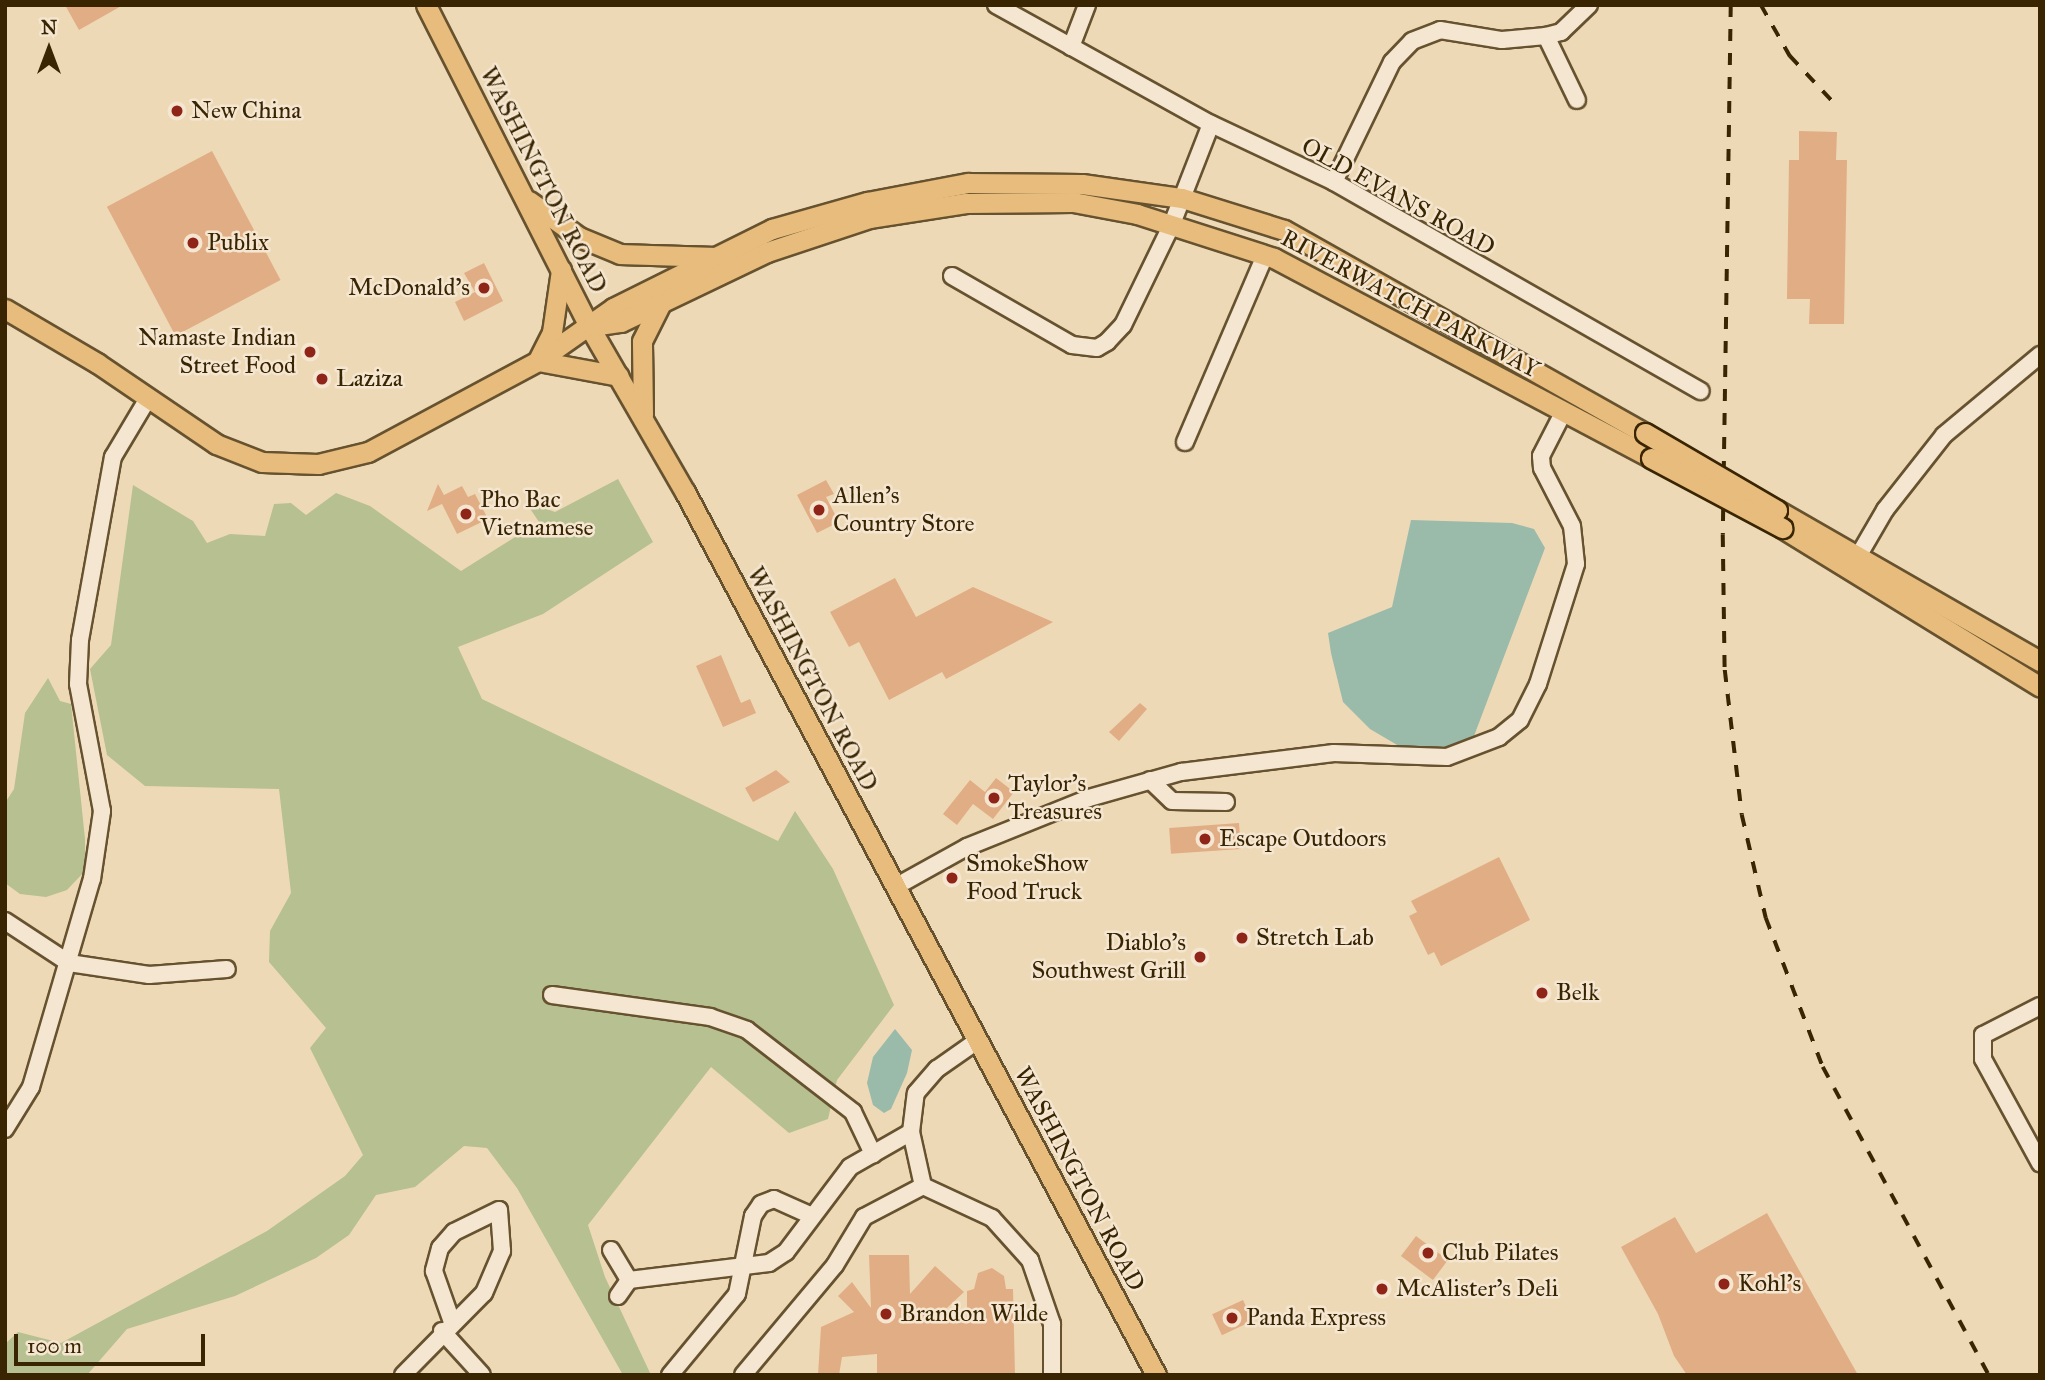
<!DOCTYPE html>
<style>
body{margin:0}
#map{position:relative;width:2045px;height:1380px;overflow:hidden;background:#eed9b7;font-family:"IM FELL Great Primer",serif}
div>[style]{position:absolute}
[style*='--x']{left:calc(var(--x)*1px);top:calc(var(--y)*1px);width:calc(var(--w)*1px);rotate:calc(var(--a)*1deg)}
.green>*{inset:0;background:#b6c090}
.water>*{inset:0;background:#9abaaa}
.building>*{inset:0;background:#e1ad85;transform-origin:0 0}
.roads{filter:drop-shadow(2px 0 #67522f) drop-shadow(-2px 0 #67522f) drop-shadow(0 2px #67522f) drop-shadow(0 -2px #67522f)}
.minor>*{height:16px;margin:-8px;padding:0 8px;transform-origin:8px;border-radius:8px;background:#f4e6d0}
.major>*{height:19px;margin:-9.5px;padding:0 9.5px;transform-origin:9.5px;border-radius:9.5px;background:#e7bc7c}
.rail>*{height:3.5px;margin-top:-1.75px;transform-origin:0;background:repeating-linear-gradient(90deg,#3a2502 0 12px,transparent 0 24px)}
.bridges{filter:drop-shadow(2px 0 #3a2502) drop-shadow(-2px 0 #3a2502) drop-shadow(0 2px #3a2502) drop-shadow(0 -2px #3a2502)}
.major-bridge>*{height:19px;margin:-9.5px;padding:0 9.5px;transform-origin:9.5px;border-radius:9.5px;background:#e7bc7c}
.dots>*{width:19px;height:19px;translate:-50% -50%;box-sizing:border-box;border:4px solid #f4e6d0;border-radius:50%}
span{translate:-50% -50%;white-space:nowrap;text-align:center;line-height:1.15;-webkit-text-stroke:5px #f4e6d0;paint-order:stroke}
.poi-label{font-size:24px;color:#3a2502}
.left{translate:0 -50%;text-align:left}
.right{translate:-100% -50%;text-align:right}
.street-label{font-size:24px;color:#3a2502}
.frame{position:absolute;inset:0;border:7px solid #3a2502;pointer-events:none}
.north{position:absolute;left:14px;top:14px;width:70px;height:70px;-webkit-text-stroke:5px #f4e6d0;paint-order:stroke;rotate:0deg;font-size:19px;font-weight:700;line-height:28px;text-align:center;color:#3a2502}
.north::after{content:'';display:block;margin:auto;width:24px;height:32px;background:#3a2502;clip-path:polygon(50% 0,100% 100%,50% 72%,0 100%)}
.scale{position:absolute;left:14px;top:1334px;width:191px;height:32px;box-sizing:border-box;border:4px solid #3a2502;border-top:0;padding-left:9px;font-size:21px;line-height:24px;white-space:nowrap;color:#3a2502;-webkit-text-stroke:5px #f4e6d0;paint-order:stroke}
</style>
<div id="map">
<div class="green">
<i style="clip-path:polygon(618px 479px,653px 542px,543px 614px,458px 647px,482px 699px,778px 841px,795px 811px,833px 869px,894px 1005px,837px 1080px,828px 1119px,789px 1133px,711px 1067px,588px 1225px,605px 1277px,651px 1375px,623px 1375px,517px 1188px,487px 1148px,464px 1146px,415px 1187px,376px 1195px,349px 1235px,316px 1258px,235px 1296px,127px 1329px,87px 1375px,5px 1375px,5px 1344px,18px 1332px,61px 1343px,267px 1231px,345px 1176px,363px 1155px,310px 1048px,326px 1028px,269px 962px,270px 931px,291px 893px,279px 789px,145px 786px,107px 755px,90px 669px,111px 645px,133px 485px,193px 521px,207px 543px,230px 534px,265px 536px,274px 504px,291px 503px,306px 515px,336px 493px,370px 506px,461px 571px,539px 522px,525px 501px,555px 512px)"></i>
<i style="clip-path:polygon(48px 678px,60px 701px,71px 704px,85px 839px,85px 871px,67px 890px,46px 897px,20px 894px,5px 883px,5px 803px,14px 789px,25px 713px)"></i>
</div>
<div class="water">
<i style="clip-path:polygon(1411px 520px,1512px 523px,1534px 529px,1545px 548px,1474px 736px,1456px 746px,1404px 749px,1370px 729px,1343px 702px,1331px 653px,1328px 633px,1392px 607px)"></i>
<i style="clip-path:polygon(895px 1029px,912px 1050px,907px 1073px,891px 1109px,884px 1113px,873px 1105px,867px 1083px,873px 1057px)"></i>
</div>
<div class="building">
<i style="clip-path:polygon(65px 5px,123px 5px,79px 30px)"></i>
<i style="clip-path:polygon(1799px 131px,1837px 132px,1836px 160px,1847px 160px,1844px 324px,1809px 324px,1810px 299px,1787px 299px,1789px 160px,1799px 160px)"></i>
<i style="left:212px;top:151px;width:146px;height:119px;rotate:62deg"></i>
<i style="clip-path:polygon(484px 263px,503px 301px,464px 321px,455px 302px,475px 292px,464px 273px)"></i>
<i style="clip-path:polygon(826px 480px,834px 494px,826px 497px,839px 522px,817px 533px,797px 495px)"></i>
<i style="clip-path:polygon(438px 484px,444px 495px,462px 486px,468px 497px,475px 494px,488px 519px,457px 534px,442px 504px,427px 511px)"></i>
<i style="clip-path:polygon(895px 578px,916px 617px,973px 587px,1053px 622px,946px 679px,942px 672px,889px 700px,859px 642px,849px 647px,830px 612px)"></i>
<i style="clip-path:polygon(721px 655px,741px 703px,750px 699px,756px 713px,723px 727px,696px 666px)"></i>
<i style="clip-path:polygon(1140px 703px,1147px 709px,1119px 741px,1109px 732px)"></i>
<i style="clip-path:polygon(776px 770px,790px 782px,753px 802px,745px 788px)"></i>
<i style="clip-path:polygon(996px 778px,1014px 792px,993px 819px,973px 804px,957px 825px,943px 814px,970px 780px,985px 792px)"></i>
<i style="left:1239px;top:823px;width:26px;height:70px;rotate:86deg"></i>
<i style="clip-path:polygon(1499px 857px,1530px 920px,1441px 966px,1434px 952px,1428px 955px,1409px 916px,1417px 912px,1411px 901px)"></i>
<i style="clip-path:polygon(1767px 1213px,1858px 1375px,1687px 1375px,1674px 1356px,1658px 1314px,1621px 1247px,1675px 1217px,1696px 1253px)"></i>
<i style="left:1416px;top:1236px;width:40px;height:25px;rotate:37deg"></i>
<i style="clip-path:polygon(869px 1255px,909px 1255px,910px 1294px,935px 1266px,964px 1292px,933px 1321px,967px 1320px,967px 1291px,974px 1289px,978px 1273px,992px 1268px,1004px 1276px,1006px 1289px,1013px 1289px,1015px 1375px,877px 1375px,877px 1354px,842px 1357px,839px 1375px,818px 1375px,821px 1327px,854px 1312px,838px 1296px,852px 1282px,871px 1308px)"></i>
<i style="left:1243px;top:1300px;width:23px;height:34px;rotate:65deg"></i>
</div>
<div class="roads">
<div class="minor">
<i style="--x:996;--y:5;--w:246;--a:29"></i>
<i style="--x:1211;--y:124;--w:136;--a:25.2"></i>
<i style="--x:1334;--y:182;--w:422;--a:29.7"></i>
<i style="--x:1546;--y:36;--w:71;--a:64.2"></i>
<i style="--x:1071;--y:47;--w:45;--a:-69.1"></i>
<i style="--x:1334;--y:182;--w:133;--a:-64.2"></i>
<i style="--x:1392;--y:62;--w:29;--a:-46"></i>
<i style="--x:1412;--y:41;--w:30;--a:-21"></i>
<i style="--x:1440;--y:30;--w:63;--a:9.2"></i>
<i style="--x:1502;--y:40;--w:44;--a:-5.2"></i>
<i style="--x:1546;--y:36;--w:16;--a:-15"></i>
<i style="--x:1561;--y:32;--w:39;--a:-44"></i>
<i style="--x:952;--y:276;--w:138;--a:29.9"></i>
<i style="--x:1072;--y:345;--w:25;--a:7"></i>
<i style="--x:1097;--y:348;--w:12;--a:-31"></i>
<i style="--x:1107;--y:342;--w:23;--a:-47"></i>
<i style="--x:1123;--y:325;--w:112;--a:-64.1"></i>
<i style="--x:1172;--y:224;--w:107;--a:-68.7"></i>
<i style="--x:1185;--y:442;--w:203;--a:-66.8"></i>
<i style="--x:1853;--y:565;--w:64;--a:-59.8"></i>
<i style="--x:1885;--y:510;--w:95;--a:-51.8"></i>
<i style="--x:1944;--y:435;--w:125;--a:-39.8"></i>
<i style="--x:1150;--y:780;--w:30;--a:44"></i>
<i style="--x:1172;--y:801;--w:54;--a:1.1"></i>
<i style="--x:895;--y:887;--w:82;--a:-29.1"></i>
<i style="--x:967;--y:847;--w:131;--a:-21.9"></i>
<i style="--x:1089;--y:798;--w:96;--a:-15.8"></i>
<i style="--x:1181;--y:772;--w:154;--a:-7.1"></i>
<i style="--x:1334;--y:753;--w:113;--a:2"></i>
<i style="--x:1447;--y:757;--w:56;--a:-21"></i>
<i style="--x:1499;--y:737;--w:27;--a:-39"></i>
<i style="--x:1520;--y:720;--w:40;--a:-63.4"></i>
<i style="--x:1538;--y:684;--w:126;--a:-72.4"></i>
<i style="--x:1576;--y:564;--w:38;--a:-96"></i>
<i style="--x:1572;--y:526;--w:65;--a:-117.3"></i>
<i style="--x:1542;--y:468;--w:12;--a:-95"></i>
<i style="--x:1541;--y:456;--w:48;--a:-62.9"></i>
<i style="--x:5;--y:921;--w:77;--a:33.3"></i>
<i style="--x:69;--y:963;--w:81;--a:8.5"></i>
<i style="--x:149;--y:975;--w:78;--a:-4.4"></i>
<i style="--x:552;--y:995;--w:160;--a:7.9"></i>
<i style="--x:710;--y:1017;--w:39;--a:19"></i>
<i style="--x:747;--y:1030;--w:134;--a:37.7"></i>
<i style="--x:853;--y:1112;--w:47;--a:64.5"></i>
<i style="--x:2040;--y:1006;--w:64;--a:153"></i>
<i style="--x:1983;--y:1035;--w:24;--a:90"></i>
<i style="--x:1983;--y:1059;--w:119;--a:61.3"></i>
<i style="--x:5;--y:1129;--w:49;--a:-58.2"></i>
<i style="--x:31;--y:1087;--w:217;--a:-73.7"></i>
<i style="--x:92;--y:879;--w:69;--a:-81.6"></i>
<i style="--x:102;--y:811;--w:129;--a:-100.7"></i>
<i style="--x:78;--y:684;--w:44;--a:-87.4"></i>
<i style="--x:80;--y:640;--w:186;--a:-79.8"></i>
<i style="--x:113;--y:457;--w:66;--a:-59.2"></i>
<i style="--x:923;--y:1186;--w:76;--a:24.9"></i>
<i style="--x:992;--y:1218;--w:57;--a:47.9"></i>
<i style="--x:1030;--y:1260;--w:68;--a:71"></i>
<i style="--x:1052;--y:1324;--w:51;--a:90"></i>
<i style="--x:923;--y:1186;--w:55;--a:-102.5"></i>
<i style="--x:911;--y:1132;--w:39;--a:-83"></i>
<i style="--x:916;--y:1093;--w:32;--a:-49"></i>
<i style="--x:937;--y:1069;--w:49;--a:-35"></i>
<i style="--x:611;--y:1250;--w:35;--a:59"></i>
<i style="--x:629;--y:1280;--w:141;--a:-6.9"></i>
<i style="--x:769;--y:1263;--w:20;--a:-33"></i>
<i style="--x:786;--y:1252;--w:106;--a:-53"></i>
<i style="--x:850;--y:1167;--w:70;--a:-29.8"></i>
<i style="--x:618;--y:1296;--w:19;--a:-55"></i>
<i style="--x:442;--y:1331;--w:59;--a:47.7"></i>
<i style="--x:403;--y:1375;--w:115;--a:-45.4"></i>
<i style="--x:484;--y:1293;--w:46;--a:-66.8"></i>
<i style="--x:502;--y:1251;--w:41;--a:-94.2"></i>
<i style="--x:499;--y:1210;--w:50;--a:153.9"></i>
<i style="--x:454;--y:1232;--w:21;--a:131"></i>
<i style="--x:440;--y:1248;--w:24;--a:105"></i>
<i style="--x:434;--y:1271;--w:54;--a:70.6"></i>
<i style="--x:670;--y:1375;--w:105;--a:-50.4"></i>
<i style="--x:737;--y:1294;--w:80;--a:-78.4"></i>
<i style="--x:753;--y:1216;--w:14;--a:-56"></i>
<i style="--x:761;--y:1204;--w:14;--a:-21"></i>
<i style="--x:774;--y:1199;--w:42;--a:24.1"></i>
<i style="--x:743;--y:1375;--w:143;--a:-50.1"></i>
<i style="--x:835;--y:1265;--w:56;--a:-58.9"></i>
<i style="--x:864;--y:1217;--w:67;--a:-27.7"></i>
</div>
<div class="major">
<i style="--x:426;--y:5;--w:360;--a:63.1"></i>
<i style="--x:589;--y:326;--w:192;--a:60"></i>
<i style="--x:685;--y:492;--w:1001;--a:61.92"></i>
<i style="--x:529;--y:201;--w:62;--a:35.8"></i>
<i style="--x:579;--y:237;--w:44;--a:22.5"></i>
<i style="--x:620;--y:254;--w:95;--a:1.8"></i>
<i style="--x:5;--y:309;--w:107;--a:30.4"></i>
<i style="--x:97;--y:363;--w:144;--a:34.2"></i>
<i style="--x:216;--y:444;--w:49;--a:21.4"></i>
<i style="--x:262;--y:462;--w:56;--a:2"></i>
<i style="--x:318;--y:464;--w:51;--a:-13.5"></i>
<i style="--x:368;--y:452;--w:193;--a:-28.2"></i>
<i style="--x:538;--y:361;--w:92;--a:-35.2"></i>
<i style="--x:613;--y:308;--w:178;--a:-26.4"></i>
<i style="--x:772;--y:229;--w:99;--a:-15.9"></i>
<i style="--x:867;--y:202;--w:103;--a:-10.7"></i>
<i style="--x:968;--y:183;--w:114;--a:0.5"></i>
<i style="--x:1082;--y:184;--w:101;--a:8"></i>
<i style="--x:1182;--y:198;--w:107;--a:17.4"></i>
<i style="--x:1284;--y:230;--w:414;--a:29.4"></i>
<i style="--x:592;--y:326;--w:29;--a:-8"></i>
<i style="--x:621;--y:322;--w:162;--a:-25.6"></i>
<i style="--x:767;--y:252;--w:108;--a:-18.4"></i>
<i style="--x:869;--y:218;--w:98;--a:-8.8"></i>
<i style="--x:966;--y:203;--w:107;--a:-0.5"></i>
<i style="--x:1073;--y:202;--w:65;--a:10.6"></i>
<i style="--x:1137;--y:214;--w:144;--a:17.8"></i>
<i style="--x:1274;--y:258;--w:427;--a:27.9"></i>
<i style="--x:538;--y:360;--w:31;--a:-63"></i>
<i style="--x:552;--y:332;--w:63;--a:-81.7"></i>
<i style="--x:538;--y:361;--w:82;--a:10.5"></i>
<i style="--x:643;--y:415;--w:74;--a:-90.8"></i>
<i style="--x:642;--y:341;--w:42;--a:-63.4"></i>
<i style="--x:1777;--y:510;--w:303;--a:29.9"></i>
<i style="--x:1782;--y:528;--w:303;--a:31.6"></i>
</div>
</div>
<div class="rail">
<i style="--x:1731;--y:5;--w:530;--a:90.86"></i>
<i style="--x:1723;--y:535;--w:135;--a:89.2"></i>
<i style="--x:1725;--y:670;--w:146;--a:83.3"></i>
<i style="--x:1742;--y:815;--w:106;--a:76.9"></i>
<i style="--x:1766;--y:918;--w:160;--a:69.1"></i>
<i style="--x:1823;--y:1067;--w:350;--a:61.7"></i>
<i style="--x:1761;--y:5;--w:59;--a:60.4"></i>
<i style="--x:1790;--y:56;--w:63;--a:46.9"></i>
</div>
<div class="bridges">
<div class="major-bridge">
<i style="--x:1645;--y:433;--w:153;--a:30.3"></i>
<i style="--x:1651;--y:458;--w:149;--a:28.1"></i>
</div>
</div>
<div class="dots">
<i style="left:177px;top:111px;background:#8f2418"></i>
<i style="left:193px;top:243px;background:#8f2418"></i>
<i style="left:484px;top:288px;background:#8f2418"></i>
<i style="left:310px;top:352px;background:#8f2418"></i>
<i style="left:322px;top:379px;background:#8f2418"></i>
<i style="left:819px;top:510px;background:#8f2418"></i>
<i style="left:466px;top:514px;background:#8f2418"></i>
<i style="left:994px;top:798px;background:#8f2418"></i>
<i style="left:1205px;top:839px;background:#8f2418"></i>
<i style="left:952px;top:878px;background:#8f2418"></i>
<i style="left:1242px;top:938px;background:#8f2418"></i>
<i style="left:1200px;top:957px;background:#8f2418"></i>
<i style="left:1542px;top:993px;background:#8f2418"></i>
<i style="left:1428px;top:1253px;background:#8f2418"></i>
<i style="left:1724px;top:1284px;background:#8f2418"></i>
<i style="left:1382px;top:1289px;background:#8f2418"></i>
<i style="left:886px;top:1314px;background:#8f2418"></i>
<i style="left:1232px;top:1318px;background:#8f2418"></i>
</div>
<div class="poi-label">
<span class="left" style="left:191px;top:111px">New China</span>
<span class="left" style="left:207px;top:243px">Publix</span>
<span class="right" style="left:470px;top:288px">McDonald's</span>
<span class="right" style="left:296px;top:352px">Namaste Indian<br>Street Food</span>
<span class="left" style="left:336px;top:379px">Laziza</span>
<span class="left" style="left:833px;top:510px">Allen's<br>Country Store</span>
<span class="left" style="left:480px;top:514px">Pho Bac<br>Vietnamese</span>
<span class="left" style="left:1008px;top:798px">Taylor's<br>Treasures</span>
<span class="left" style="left:1219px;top:839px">Escape Outdoors</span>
<span class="left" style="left:966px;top:878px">SmokeShow<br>Food Truck</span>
<span class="left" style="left:1256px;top:938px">Stretch Lab</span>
<span class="right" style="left:1186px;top:957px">Diablo's<br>Southwest Grill</span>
<span class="left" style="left:1556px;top:993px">Belk</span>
<span class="left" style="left:1442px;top:1253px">Club Pilates</span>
<span class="left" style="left:1738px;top:1284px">Kohl's</span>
<span class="left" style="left:1396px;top:1289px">McAlister's Deli</span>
<span class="left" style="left:900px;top:1314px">Brandon Wilde</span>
<span class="left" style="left:1246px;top:1318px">Panda Express</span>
</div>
<div class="street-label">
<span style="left:543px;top:180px;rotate:63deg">WASHINGTON ROAD</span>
<span style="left:1398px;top:197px;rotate:29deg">OLD EVANS ROAD</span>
<span style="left:1410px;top:304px;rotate:28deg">RIVERWATCH PARKWAY</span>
<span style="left:812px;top:679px;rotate:62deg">WASHINGTON ROAD</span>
<span style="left:1079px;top:1179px;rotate:62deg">WASHINGTON ROAD</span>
</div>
<div class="frame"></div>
<div class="north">N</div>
<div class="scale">100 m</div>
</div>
